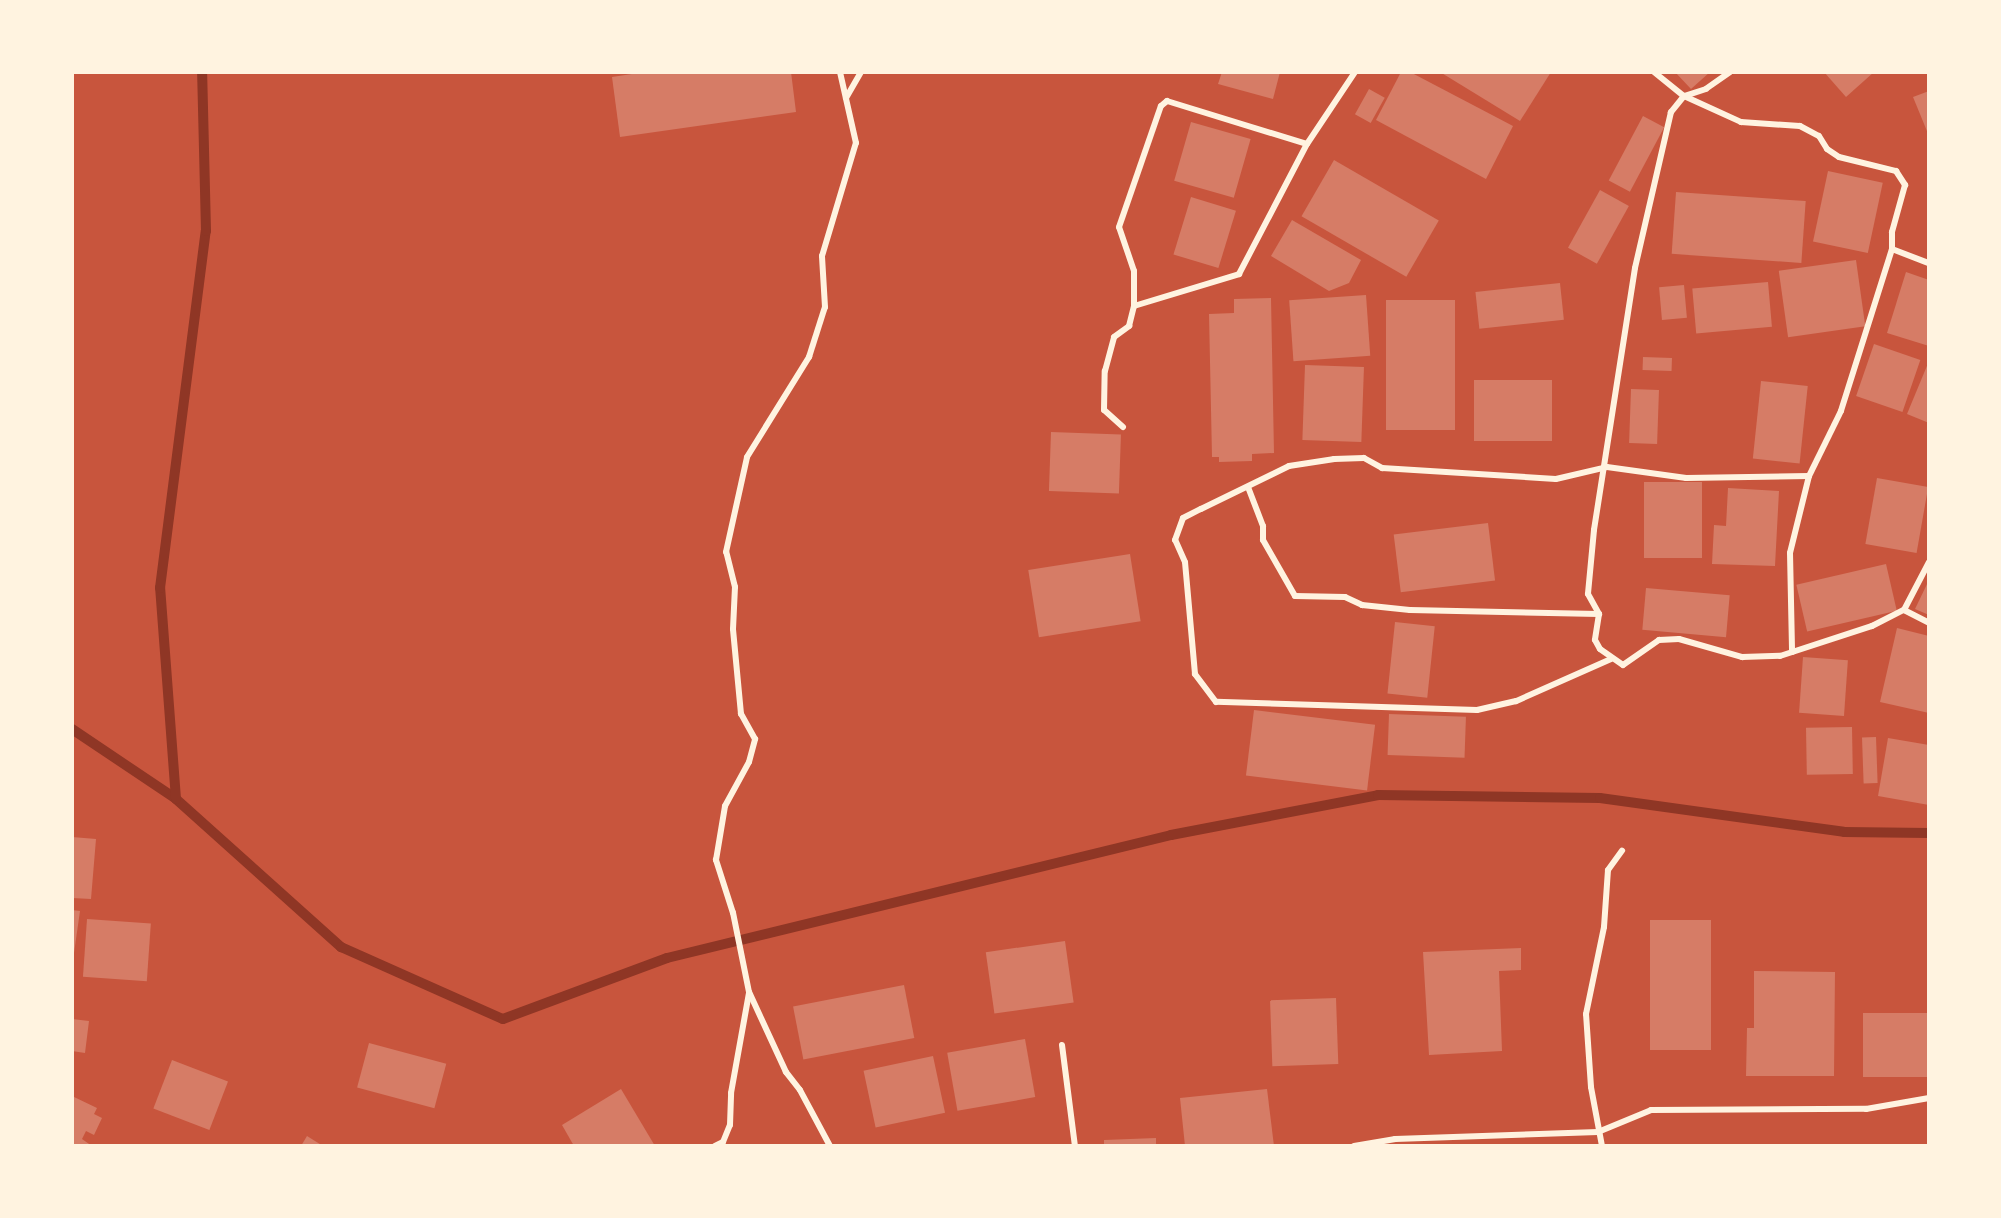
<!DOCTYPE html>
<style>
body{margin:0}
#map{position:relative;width:2001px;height:1218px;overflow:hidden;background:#c8553d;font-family:"Noto Sans",sans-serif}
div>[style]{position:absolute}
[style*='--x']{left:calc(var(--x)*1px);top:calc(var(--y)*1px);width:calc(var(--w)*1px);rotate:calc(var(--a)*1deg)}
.stream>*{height:10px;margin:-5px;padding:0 5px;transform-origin:5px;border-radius:5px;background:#8f3625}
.building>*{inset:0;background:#d67c66;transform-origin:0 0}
.minor>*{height:6px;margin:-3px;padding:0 3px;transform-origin:3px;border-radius:3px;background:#fff3e0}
span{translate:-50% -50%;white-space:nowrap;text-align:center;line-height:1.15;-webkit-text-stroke:4.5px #fff3e0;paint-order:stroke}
.frame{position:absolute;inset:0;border:74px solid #fff3e0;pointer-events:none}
</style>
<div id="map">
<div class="stream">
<i style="--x:72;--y:729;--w:125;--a:33.9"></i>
<i style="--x:176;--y:799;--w:222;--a:41.9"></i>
<i style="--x:341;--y:947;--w:177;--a:24"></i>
<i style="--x:503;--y:1019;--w:175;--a:-20.4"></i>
<i style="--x:667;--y:958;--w:519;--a:-13.71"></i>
<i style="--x:1171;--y:835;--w:211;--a:-10.9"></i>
<i style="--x:1378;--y:795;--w:222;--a:0.8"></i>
<i style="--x:1600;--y:798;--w:246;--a:7.9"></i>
<i style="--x:1844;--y:832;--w:85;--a:0.7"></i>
<i style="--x:176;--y:799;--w:212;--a:-94.3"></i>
<i style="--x:160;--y:588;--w:360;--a:-82.7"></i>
<i style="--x:206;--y:231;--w:159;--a:-91.4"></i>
</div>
<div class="building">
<i style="clip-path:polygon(645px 72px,791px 72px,796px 112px,620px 137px,612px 77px)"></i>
<i style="clip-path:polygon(1222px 72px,1280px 72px,1273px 99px,1218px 84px)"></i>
<i style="clip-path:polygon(1401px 72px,1410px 72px,1513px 126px,1486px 179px,1376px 120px)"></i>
<i style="clip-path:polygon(1440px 72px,1551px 72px,1520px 121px)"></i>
<i style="clip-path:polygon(1675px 72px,1710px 72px,1691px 89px)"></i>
<i style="clip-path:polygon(1824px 72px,1874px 72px,1846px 97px)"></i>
<i style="left:1369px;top:89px;width:18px;height:29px;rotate:29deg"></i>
<i style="clip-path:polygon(1929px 91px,1929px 136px,1913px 97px)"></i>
<i style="left:1643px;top:116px;width:24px;height:73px;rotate:28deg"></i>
<i style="left:1191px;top:122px;width:62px;height:61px;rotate:16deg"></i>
<i style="left:1334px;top:160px;width:121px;height:65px;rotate:30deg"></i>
<i style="left:1828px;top:171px;width:56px;height:72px;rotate:12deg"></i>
<i style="left:1600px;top:190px;width:33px;height:66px;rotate:29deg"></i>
<i style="left:1676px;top:192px;width:130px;height:62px;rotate:4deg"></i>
<i style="left:1191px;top:197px;width:47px;height:60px;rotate:17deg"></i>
<i style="clip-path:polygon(1292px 220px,1361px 260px,1349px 283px,1329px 291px,1271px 256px)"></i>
<i style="left:1856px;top:260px;width:67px;height:78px;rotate:82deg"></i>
<i style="clip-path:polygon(1906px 272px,1929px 280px,1929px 346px,1887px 333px)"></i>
<i style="left:1768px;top:282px;width:45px;height:76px;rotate:85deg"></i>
<i style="left:1560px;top:283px;width:37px;height:85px;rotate:84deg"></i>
<i style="left:1684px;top:285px;width:33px;height:25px;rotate:85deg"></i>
<i style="left:1366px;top:295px;width:61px;height:77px;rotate:86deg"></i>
<i style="clip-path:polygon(1271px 298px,1274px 453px,1252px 454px,1252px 461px,1219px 462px,1219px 457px,1212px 457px,1209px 314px,1234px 313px,1234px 299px)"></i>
<i style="left:1386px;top:300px;width:69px;height:130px"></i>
<i style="left:1874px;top:344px;width:49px;height:55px;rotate:19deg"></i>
<i style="left:1643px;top:357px;width:29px;height:13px;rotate:2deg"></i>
<i style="clip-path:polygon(1929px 361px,1929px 423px,1907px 414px)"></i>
<i style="left:1305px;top:365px;width:59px;height:75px;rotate:2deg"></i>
<i style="left:1474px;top:380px;width:78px;height:61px"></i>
<i style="left:1761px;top:381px;width:47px;height:78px;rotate:6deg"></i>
<i style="left:1631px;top:389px;width:28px;height:54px;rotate:2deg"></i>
<i style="left:1051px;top:432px;width:70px;height:59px;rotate:2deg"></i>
<i style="left:1877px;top:478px;width:52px;height:67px;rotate:10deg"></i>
<i style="left:1644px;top:482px;width:58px;height:76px"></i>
<i style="clip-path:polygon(1728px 488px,1779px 491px,1775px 566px,1712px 564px,1714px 525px,1726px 526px)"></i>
<i style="left:1488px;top:523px;width:58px;height:95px;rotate:83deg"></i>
<i style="left:1130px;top:554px;width:68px;height:103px;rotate:81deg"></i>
<i style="left:1886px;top:564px;width:48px;height:92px;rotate:77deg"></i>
<i style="clip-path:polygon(1929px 580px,1929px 615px,1915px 609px)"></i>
<i style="left:1646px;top:588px;width:84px;height:42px;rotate:5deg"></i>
<i style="left:1395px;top:622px;width:40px;height:72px;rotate:6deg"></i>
<i style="clip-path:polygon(1897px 628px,1929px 636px,1929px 713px,1880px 702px)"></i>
<i style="left:1803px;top:657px;width:45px;height:56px;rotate:4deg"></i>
<i style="left:1254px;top:710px;width:122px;height:66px;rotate:7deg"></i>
<i style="left:1389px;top:714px;width:77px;height:41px;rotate:2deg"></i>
<i style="left:1852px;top:727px;width:47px;height:46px;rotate:89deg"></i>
<i style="left:1876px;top:737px;width:46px;height:14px;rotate:88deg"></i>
<i style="clip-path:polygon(1888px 738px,1929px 745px,1929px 805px,1878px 796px)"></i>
<i style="clip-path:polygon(72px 837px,96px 839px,91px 899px,72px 898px)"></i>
<i style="clip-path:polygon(72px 910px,80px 911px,73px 960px,72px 960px)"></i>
<i style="left:87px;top:919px;width:64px;height:58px;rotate:4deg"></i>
<i style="left:1650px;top:920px;width:61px;height:130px"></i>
<i style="left:1065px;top:941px;width:62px;height:80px;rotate:82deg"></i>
<i style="clip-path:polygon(1521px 948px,1521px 970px,1499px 971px,1502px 1051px,1429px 1055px,1423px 952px)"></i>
<i style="clip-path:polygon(1754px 971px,1835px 972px,1834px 1076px,1746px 1076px,1747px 1028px,1754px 1028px)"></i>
<i style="left:904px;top:985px;width:54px;height:113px;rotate:79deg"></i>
<i style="left:1336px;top:998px;width:66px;height:66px;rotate:88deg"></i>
<i style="left:1929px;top:1013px;width:64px;height:66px;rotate:90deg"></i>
<i style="clip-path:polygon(72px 1019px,89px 1021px,85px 1053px,72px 1051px)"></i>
<i style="left:1025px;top:1039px;width:59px;height:79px;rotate:80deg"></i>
<i style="left:369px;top:1043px;width:80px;height:46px;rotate:15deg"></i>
<i style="left:933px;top:1056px;width:58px;height:71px;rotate:78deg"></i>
<i style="left:172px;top:1060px;width:60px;height:52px;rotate:21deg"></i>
<i style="clip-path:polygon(621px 1089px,655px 1146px,574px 1146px,562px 1125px)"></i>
<i style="clip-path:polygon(1267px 1089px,1274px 1146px,1185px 1146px,1180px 1098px)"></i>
<i style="clip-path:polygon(72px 1096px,97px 1108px,94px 1114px,102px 1118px,94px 1135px,86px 1131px,82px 1139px,92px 1146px,72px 1146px)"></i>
<i style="clip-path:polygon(307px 1136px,323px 1146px,301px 1146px)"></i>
<i style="clip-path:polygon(1156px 1138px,1156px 1146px,1104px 1146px,1104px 1140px)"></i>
</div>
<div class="minor">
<i style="--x:1654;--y:72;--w:38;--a:39"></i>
<i style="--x:1684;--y:96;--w:63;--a:24.5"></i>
<i style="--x:1741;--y:122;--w:59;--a:3.9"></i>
<i style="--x:1800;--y:126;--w:21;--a:28"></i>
<i style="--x:1819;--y:136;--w:15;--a:58"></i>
<i style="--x:1827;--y:149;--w:14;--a:34"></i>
<i style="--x:1839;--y:157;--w:59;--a:13.8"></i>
<i style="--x:1896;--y:171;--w:17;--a:57"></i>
<i style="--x:1905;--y:185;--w:49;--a:105.5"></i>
<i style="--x:1892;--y:232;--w:17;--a:90"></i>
<i style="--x:1892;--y:249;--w:170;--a:107.5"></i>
<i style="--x:1841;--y:411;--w:72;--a:116.2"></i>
<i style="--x:1809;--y:476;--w:79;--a:103.9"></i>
<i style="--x:1790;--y:553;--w:99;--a:88.8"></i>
<i style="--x:1730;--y:72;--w:29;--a:145"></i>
<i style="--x:1706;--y:89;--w:23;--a:162"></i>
<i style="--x:1684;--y:96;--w:21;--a:129"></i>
<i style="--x:1671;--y:112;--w:160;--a:103"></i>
<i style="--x:1635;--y:268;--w:265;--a:98.9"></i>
<i style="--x:1594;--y:530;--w:64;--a:95.4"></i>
<i style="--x:1588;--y:594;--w:23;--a:61"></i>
<i style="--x:1599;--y:614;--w:26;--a:99"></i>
<i style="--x:1595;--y:640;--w:10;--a:61"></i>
<i style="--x:1600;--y:649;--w:28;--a:35"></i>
<i style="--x:1623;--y:665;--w:44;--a:-34.8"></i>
<i style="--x:1659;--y:640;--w:20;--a:-3"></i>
<i style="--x:1679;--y:639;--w:66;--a:15.9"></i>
<i style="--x:1742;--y:657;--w:38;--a:-2"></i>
<i style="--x:1780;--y:656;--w:97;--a:-18.1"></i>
<i style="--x:1872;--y:626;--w:36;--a:-27"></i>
<i style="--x:1904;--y:610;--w:54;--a:-62.5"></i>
<i style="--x:846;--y:98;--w:30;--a:-60"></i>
<i style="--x:1892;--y:249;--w:40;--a:21"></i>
<i style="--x:1134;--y:306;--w:110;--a:-16.9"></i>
<i style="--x:1239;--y:274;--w:147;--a:-62.4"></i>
<i style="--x:1307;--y:144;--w:87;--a:-56.3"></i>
<i style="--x:1123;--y:427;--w:25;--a:-138"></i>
<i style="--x:1104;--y:410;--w:39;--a:-89"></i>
<i style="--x:1105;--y:371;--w:35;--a:-75"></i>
<i style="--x:1114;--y:337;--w:19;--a:-36"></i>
<i style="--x:1129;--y:326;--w:21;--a:-76"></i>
<i style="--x:1134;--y:306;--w:35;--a:-90"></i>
<i style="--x:1134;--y:271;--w:46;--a:-108.8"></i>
<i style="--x:1119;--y:227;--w:128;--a:-70.9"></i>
<i style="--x:1161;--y:106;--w:8;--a:-40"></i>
<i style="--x:1167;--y:101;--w:146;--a:17.1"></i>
<i style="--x:1248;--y:487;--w:42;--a:69"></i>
<i style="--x:1263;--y:526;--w:14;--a:90"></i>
<i style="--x:1263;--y:540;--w:64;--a:60.3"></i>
<i style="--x:1295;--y:596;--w:50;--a:1.1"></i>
<i style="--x:1345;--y:597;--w:19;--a:25"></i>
<i style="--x:1362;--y:605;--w:48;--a:5.9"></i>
<i style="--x:1410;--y:610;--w:189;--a:1.2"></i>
<i style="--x:1904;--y:610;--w:28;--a:27"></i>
<i style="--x:1611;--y:659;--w:104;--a:156.1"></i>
<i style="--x:1516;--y:701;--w:40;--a:167"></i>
<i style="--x:1477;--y:710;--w:261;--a:-178.2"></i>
<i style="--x:1216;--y:702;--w:35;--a:-127"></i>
<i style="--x:1195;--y:674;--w:112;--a:-95.1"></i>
<i style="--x:1185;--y:562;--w:24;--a:-114"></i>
<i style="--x:1175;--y:540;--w:23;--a:-70"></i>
<i style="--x:1183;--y:518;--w:20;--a:-27"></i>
<i style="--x:1201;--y:509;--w:98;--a:-26"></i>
<i style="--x:1289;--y:466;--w:46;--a:-8.8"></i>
<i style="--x:1334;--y:459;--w:30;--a:-2"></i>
<i style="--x:1364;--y:458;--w:21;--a:29"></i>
<i style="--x:1382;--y:468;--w:174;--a:3.6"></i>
<i style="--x:1556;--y:479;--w:52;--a:-13.2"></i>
<i style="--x:1607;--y:467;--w:80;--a:7.9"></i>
<i style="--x:1686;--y:478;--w:123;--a:-0.9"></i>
<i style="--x:1062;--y:1045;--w:102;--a:82.7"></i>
<i style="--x:715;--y:1146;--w:9;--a:-27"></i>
<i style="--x:723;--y:1142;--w:18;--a:-68"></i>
<i style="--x:730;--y:1125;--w:32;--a:-88"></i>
<i style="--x:731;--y:1093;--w:102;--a:-79.8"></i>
<i style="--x:830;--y:1146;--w:64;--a:-118.2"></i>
<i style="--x:800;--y:1090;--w:23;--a:-128"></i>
<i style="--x:786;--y:1072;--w:88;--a:-114.8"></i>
<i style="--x:749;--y:992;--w:81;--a:-101.4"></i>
<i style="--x:733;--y:913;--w:56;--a:-107.8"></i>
<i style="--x:716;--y:860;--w:55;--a:-80.5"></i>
<i style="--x:725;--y:806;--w:50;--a:-61.4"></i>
<i style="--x:749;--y:762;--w:24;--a:-75"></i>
<i style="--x:755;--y:739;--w:29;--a:-119"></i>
<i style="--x:741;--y:714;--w:85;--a:-95.4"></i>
<i style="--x:733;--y:629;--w:42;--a:-87.3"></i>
<i style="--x:735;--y:587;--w:36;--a:-104"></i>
<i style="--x:726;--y:552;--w:97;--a:-77.5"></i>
<i style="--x:747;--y:457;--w:118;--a:-58.2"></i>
<i style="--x:809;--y:357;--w:52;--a:-72.3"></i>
<i style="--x:825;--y:307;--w:51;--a:-93.4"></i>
<i style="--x:822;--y:256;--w:118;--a:-73.3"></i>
<i style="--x:856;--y:143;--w:73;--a:-102.7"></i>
<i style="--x:1354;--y:1146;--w:42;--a:-9.7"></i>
<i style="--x:1395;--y:1139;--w:203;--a:-2"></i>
<i style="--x:1598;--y:1132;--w:57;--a:-22.5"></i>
<i style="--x:1651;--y:1110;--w:215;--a:-0.3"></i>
<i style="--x:1866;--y:1109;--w:64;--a:-9.9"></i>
<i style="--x:1602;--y:1146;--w:60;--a:-100.6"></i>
<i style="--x:1591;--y:1087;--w:73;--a:-93.9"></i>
<i style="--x:1586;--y:1014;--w:89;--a:-78.3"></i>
<i style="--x:1604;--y:927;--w:57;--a:-86"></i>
<i style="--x:1608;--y:870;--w:24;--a:-54"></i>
</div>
<div class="frame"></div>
</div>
